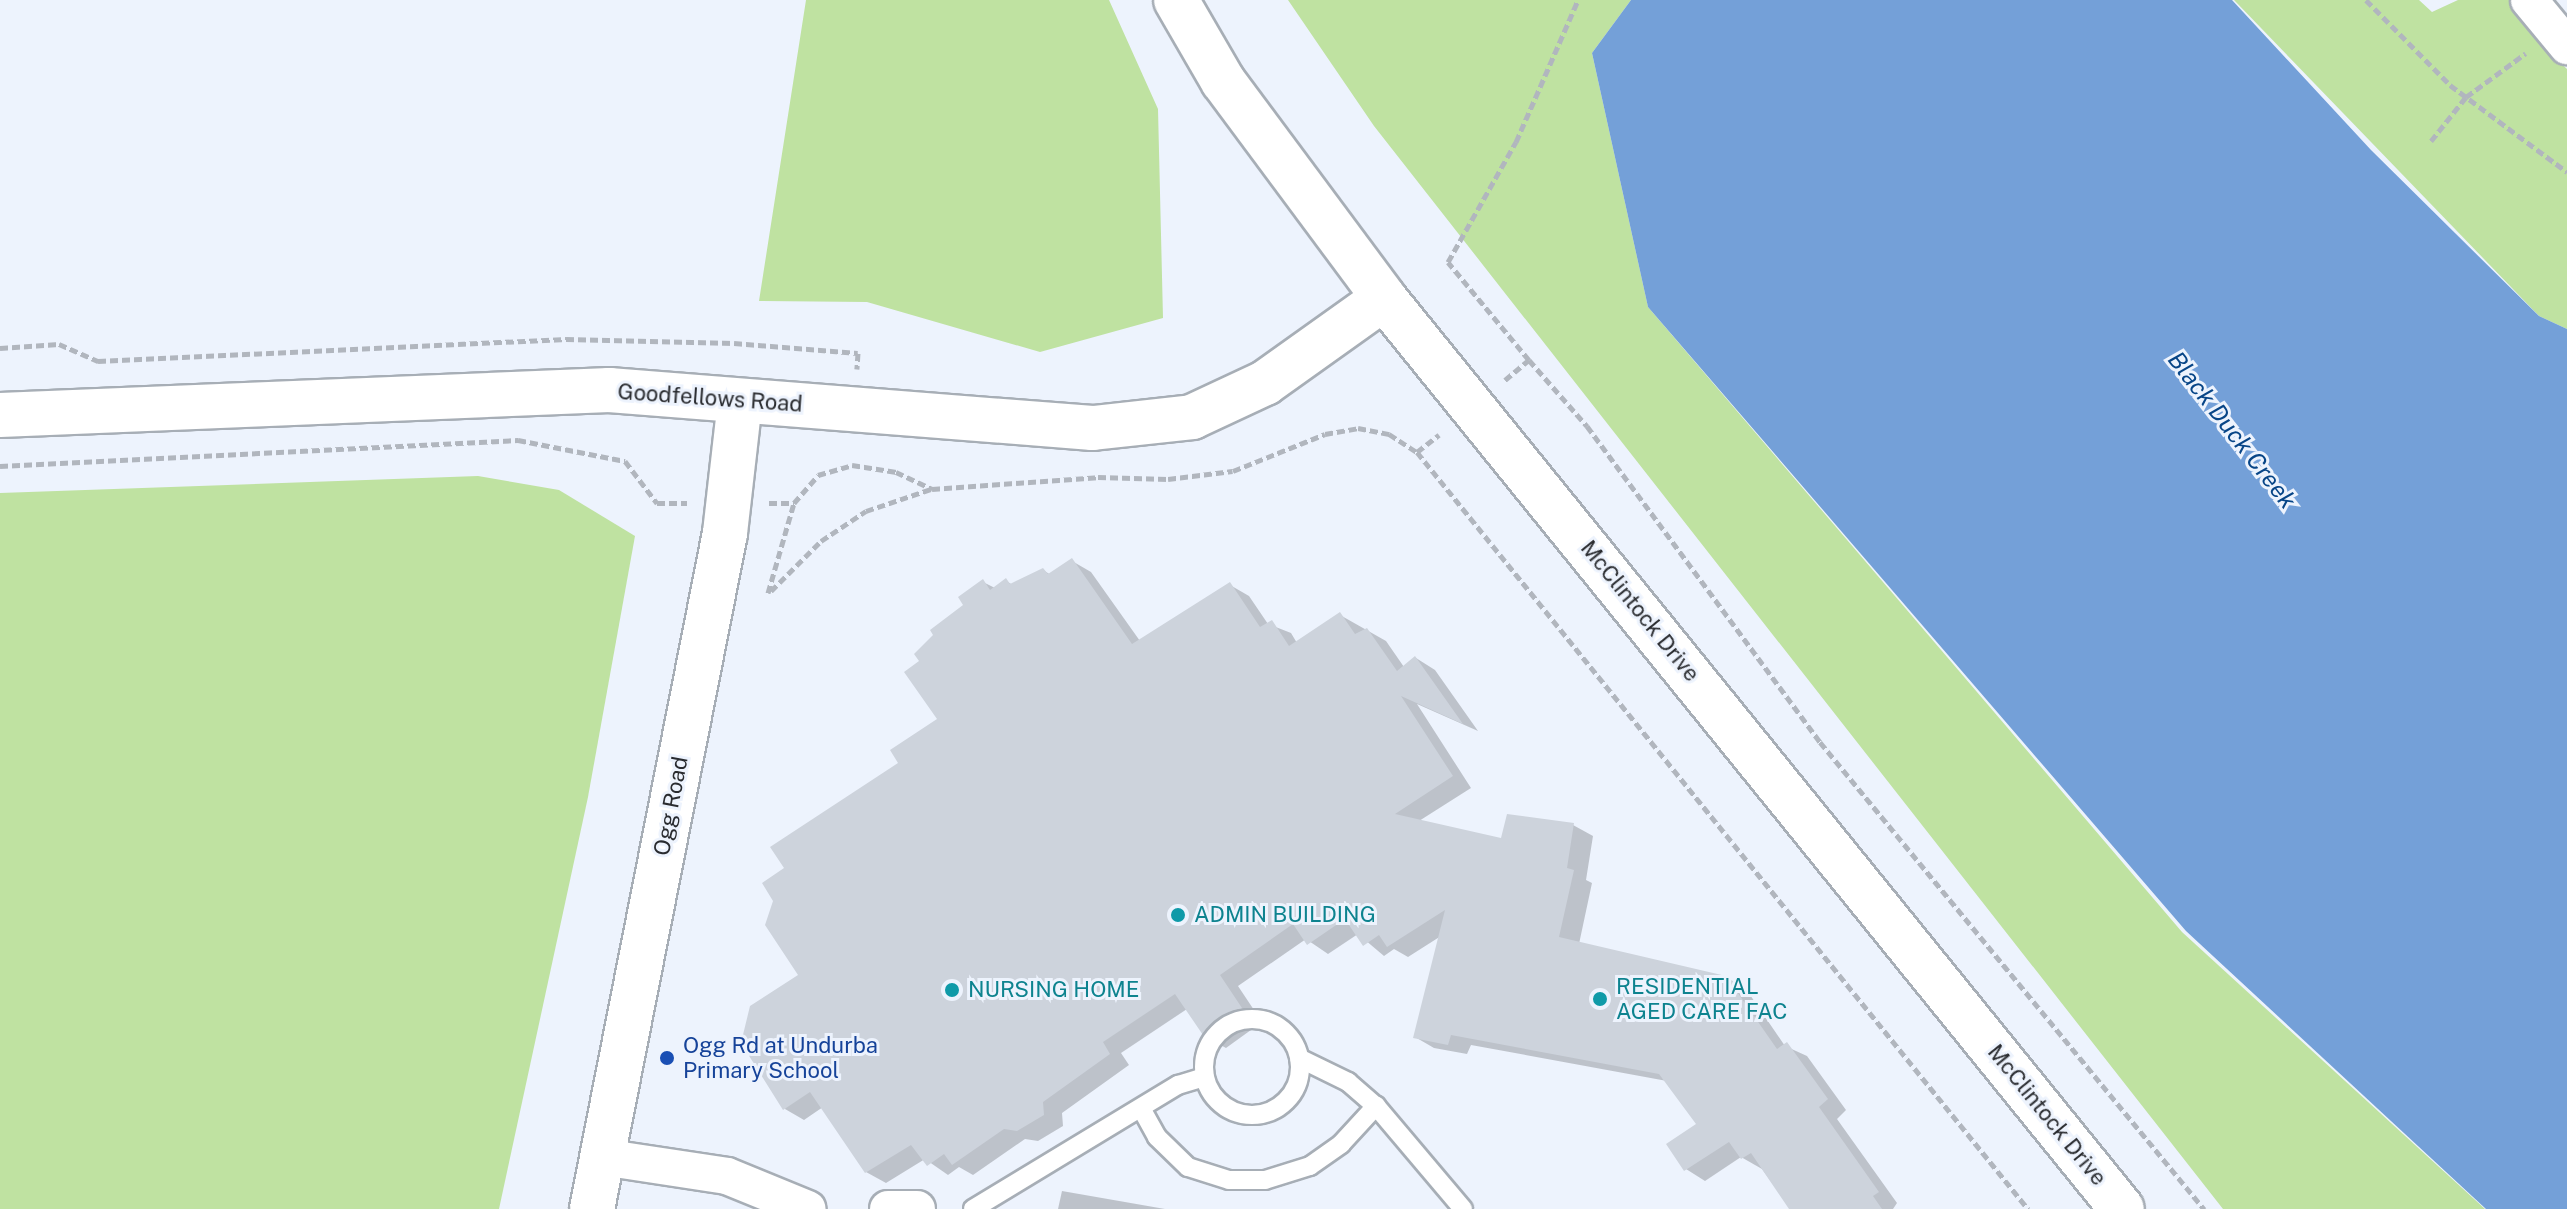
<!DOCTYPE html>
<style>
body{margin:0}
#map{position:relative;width:2567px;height:1209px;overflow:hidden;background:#edf3fd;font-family:"Public Sans",sans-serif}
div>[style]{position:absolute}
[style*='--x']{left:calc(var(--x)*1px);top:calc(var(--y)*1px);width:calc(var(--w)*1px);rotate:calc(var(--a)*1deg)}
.green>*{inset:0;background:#bfe2a1}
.water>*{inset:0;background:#74a0d8}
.shadow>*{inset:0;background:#0003}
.building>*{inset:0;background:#cdd3dc}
.path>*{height:5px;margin-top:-2.5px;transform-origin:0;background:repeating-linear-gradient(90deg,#b1b6be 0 8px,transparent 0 12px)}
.roads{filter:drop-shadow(2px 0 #a7aeb6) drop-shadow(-2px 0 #a7aeb6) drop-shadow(0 2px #a7aeb6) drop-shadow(0 -2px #a7aeb6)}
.service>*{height:18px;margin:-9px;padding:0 9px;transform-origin:9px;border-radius:9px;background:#fff}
.service>.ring{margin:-9px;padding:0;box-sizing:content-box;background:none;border:18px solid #fff;border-radius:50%}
.minor>*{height:36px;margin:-18px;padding:0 18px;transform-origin:18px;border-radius:18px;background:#fff}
.tertiary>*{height:44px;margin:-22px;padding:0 22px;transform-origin:22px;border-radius:22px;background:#fff}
.dots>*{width:22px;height:22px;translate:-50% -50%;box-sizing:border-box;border:4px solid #edf3fd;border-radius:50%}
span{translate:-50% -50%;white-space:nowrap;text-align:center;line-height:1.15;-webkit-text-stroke:6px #edf3fd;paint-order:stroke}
.street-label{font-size:22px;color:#292b2f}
.culture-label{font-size:22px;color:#0d838f}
.left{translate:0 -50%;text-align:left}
.transit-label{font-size:22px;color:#164399}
.water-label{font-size:24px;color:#074587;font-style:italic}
</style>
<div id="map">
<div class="green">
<i style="clip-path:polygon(806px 0,1109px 0,1158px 109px,1163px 318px,1040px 352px,867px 302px,759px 301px)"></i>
<i style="clip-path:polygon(1288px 0,1631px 0,1592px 53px,1648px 307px,2182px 932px,2485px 1209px,2223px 1209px,1374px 126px)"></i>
<i style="clip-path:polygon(2234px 0,2419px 0,2432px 12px,2458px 0,2522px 0,2541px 44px,2567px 69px,2567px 329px,2539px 316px)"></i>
<i style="clip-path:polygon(478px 476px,559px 490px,635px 536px,588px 797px,499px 1209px,0 1209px,0 493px)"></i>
</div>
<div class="water">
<i style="clip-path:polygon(1631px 0,2232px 0,2371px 150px,2539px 316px,2567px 329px,2567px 1209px,2486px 1209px,2186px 931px,1648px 307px,1592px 53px)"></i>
</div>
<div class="shadow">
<i style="clip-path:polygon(1072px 561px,1091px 572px,1140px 641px,1230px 585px,1249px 596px,1268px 624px,1291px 633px,1297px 643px,1340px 615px,1386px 641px,1404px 667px,1416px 658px,1435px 670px,1478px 731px,1417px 704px,1471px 788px,1419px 821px,1502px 840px,1573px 825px,1593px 836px,1586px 880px,1592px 883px,1579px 944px,1726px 977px,1746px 989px,1785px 1046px,1807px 1056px,1846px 1110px,1837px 1119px,1897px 1203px,1893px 1209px,1791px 1209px,1762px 1169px,1741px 1157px,1705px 1181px,1686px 1169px,1698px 1125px,1667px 1081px,1471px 1045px,1467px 1054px,1434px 1048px,1415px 1037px,1441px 936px,1408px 957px,1394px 949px,1384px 956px,1358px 934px,1328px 954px,1306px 939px,1238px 986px,1262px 1022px,1226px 1048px,1206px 1037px,1187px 1009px,1121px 1053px,1129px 1065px,1062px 1113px,1063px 1126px,1038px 1141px,1025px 1139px,973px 1175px,959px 1167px,948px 1175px,925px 1159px,886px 1183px,866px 1172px,823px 1107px,804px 1120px,785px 1109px,801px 976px,787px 869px,901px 764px,940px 719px,966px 605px,983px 582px,995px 588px,1006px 581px,1013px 585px,1043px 570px,1051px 575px)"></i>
<i style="clip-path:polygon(1062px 1191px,1165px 1209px,1058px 1209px)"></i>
</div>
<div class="building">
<i style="clip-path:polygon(1072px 558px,1132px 644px,1230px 582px,1260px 627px,1272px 620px,1289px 646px,1340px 612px,1355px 634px,1367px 628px,1397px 671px,1415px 656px,1463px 724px,1401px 696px,1453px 776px,1395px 814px,1501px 838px,1507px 814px,1574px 823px,1567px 868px,1574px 870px,1559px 937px,1726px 976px,1777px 1049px,1787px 1042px,1828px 1099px,1819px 1107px,1879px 1192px,1873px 1196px,1882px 1209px,1789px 1209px,1751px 1153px,1741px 1159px,1729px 1142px,1684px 1171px,1666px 1144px,1696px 1124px,1659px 1074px,1451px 1035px,1448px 1045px,1413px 1038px,1445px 910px,1387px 947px,1379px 935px,1363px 946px,1345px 919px,1307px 945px,1293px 924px,1220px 975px,1244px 1011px,1205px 1038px,1175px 994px,1103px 1042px,1110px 1054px,1043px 1102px,1044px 1115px,1017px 1131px,1004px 1129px,952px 1165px,944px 1154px,927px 1166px,911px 1145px,865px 1173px,810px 1092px,783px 1110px,741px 1043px,750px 1006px,798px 975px,765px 925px,773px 901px,762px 883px,784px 868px,770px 847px,898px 763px,890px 750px,937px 719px,904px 672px,919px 661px,914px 654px,933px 635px,930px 630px,963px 605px,958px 597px,983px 579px,990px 590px,1006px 578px,1010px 584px,1043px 568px,1048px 574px)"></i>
</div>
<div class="path">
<i style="--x:2366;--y:0;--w:120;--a:45.3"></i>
<i style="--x:2450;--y:85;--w:146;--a:36.6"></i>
<i style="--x:2431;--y:141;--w:56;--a:-51.5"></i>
<i style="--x:2466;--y:97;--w:74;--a:-36.3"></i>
<i style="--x:0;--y:348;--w:59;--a:-3.9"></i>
<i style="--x:59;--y:344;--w:43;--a:23.6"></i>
<i style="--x:98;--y:361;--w:469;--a:-2.7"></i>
<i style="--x:566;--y:339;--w:168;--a:1.4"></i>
<i style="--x:734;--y:343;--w:124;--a:4.6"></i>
<i style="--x:858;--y:353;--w:16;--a:94"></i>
<i style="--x:1529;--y:360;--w:88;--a:48.7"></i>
<i style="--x:1587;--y:426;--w:393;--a:53.6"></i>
<i style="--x:1820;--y:742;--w:605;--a:50.57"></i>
<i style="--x:1505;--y:380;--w:31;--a:-40"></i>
<i style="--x:1529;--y:360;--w:127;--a:-129.6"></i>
<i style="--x:1448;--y:262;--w:138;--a:-60.5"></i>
<i style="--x:1516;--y:142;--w:155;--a:-66.4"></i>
<i style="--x:1417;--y:452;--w:28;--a:-38"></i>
<i style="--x:0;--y:466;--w:519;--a:-2.87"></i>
<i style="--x:518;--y:440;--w:109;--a:11.1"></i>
<i style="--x:625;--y:461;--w:53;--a:52.7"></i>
<i style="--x:657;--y:503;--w:30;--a:0"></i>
<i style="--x:769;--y:503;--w:25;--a:0"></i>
<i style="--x:771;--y:591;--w:71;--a:-45"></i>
<i style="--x:821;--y:541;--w:54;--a:-33.7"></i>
<i style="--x:866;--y:511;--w:69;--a:-18.7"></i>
<i style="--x:768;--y:593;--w:94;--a:-73.9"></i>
<i style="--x:794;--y:503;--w:37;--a:-49"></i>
<i style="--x:818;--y:475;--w:35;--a:-16"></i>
<i style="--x:852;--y:465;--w:45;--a:9"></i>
<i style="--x:896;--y:472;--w:40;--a:25"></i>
<i style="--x:932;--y:489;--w:166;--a:-4.1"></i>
<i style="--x:1098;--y:477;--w:70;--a:1.6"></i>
<i style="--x:1168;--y:479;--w:65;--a:-7"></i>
<i style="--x:1233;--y:471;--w:99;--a:-21.9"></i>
<i style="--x:1325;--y:434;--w:34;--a:-10"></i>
<i style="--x:1358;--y:428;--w:32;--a:11"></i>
<i style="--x:1389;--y:434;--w:33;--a:33"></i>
<i style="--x:1417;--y:452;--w:973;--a:51.09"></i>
</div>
<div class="roads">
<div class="service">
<i class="ring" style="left:1204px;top:1019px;width:78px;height:78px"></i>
<i style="--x:1299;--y:1058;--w:55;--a:26.1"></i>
<i style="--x:1348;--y:1082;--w:37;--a:41"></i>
<i style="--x:1376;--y:1106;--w:135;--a:49.8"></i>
<i style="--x:1141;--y:1108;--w:33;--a:61"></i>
<i style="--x:1157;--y:1137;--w:43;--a:44.1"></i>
<i style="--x:1188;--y:1167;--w:43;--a:17.6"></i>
<i style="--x:1229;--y:1180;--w:36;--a:0"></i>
<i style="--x:1265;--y:1180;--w:47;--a:-17.3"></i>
<i style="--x:1310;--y:1166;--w:38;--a:-35"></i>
<i style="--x:1341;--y:1144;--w:52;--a:-47.4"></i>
<i style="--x:973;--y:1209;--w:240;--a:-31.2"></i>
<i style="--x:1178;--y:1085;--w:28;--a:-17"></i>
</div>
<div class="minor">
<i style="--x:2529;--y:0;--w:60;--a:50.4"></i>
<i style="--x:602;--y:1157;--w:126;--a:8.6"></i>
<i style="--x:727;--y:1176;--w:87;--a:22.2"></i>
<i style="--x:888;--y:1209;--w:29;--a:0"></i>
</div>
<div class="tertiary">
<i style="--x:1176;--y:0;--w:94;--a:59.9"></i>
<i style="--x:1223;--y:81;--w:270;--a:53.4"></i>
<i style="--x:1384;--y:298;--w:1172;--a:50.99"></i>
<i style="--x:0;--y:415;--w:610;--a:-2.35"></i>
<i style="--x:609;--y:390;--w:485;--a:4.5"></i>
<i style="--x:1093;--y:428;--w:100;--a:-6.3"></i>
<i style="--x:1192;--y:417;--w:81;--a:-25"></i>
<i style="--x:1265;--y:383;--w:146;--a:-35.5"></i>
<i style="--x:592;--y:1209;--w:689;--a:-78.87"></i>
<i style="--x:725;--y:533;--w:132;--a:-83.5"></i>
</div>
</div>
<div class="dots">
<i style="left:1178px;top:915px;background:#0f9aa8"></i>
<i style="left:952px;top:990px;background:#0f9aa8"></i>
<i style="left:1600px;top:999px;background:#0f9aa8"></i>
<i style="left:667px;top:1058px;background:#1a4fb4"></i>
</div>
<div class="street-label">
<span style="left:710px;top:398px;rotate:4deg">Goodfellows Road</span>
<span style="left:1640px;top:611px;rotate:51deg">McClintock Drive</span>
<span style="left:671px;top:806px;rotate:-79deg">Ogg Road</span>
<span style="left:2047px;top:1115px;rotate:51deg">McClintock Drive</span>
</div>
<div class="culture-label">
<span class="left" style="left:1194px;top:915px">ADMIN BUILDING</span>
<span class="left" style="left:1616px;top:999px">RESIDENTIAL<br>AGED CARE FAC</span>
<span class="left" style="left:968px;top:990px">NURSING HOME</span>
</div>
<div class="transit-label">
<span class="left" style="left:683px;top:1058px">Ogg Rd at Undurba<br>Primary School</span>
</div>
<div class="water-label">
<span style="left:2232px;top:430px;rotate:52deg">Black Duck Creek</span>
</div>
</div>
